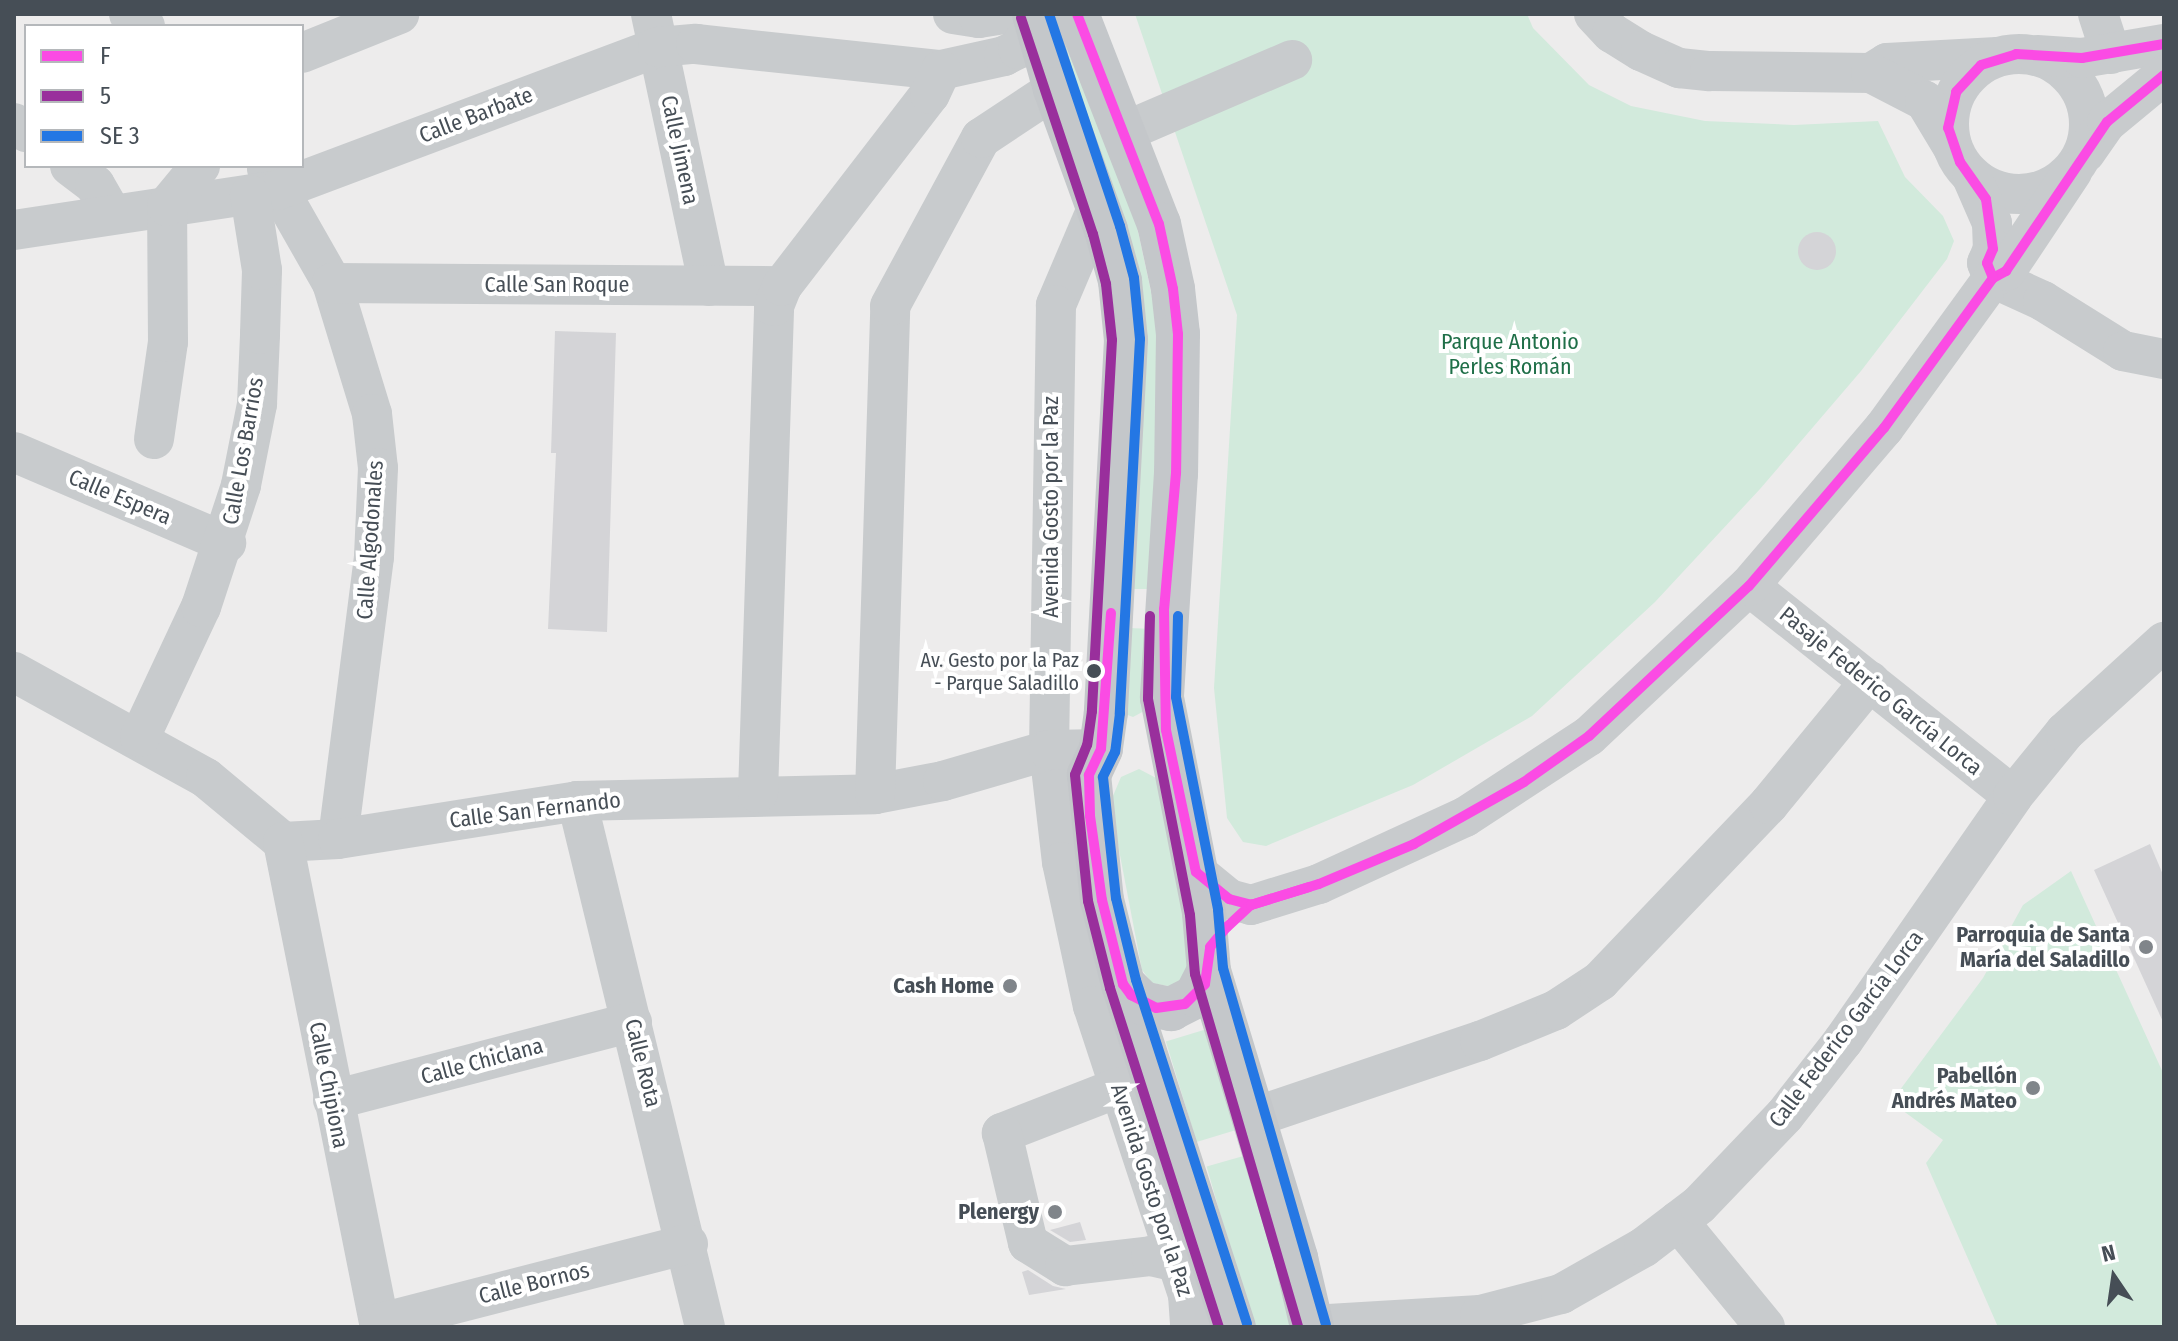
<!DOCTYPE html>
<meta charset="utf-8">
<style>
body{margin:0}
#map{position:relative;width:2178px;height:1341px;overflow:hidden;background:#edecec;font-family:"Fira Sans Condensed",sans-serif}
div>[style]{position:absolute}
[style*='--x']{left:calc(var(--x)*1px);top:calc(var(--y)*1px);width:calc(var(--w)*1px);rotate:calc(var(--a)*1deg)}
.green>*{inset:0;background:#d2eadc;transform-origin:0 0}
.building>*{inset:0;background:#d4d4d7}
.round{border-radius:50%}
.minor>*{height:40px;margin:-20px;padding:0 20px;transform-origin:20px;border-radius:20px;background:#c8cbcd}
.minor>.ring{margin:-20px;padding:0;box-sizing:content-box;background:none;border:40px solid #c8cbcd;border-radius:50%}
.major>*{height:44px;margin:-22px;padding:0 22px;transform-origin:22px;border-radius:22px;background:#c4c7ca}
.bus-1>*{height:10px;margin:-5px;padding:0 5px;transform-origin:5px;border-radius:5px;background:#fb4be4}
.bus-2>*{height:10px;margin:-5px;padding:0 5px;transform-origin:5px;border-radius:5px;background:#992f9c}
.bus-3>*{height:10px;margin:-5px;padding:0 5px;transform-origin:5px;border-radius:5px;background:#2477e4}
.dots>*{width:22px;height:22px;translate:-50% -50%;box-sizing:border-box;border:4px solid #fff;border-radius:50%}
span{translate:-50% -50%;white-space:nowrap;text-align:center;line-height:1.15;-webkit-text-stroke:8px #fff;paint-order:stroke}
.bus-label{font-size:20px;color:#464e56}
.right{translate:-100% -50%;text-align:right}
.street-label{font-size:22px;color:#464e56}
.park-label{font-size:22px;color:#1f6f48}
.poi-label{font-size:22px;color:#464e56;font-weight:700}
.frame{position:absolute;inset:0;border:16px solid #464e56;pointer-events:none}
.legend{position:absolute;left:24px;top:24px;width:280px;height:144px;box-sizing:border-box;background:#fff;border:2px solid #b5b8bb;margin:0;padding:10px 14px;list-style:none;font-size:24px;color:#464e56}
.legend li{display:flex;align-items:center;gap:16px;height:40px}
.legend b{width:40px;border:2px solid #b5b8bb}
.north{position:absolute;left:2074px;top:1237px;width:80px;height:80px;-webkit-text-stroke:6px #fff;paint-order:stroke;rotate:347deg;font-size:22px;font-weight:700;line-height:32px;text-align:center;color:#464e56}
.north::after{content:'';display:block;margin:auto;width:28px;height:36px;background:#464e56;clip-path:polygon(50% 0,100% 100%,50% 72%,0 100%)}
</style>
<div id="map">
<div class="green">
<i style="clip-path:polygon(1060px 14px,1133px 208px,1162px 343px,1149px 589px,1132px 589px,1145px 383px,1061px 63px)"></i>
<i style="clip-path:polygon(1135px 14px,1527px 14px,1533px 28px,1589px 85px,1631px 106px,1705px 121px,1794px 125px,1878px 121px,1905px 177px,1943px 216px,1954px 241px,1947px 259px,1861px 371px,1760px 489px,1655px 602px,1532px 716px,1413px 785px,1266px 846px,1243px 842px,1227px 818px,1214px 688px,1237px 315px)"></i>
<i style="clip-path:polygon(1130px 628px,1152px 629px,1148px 709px,1133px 717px,1125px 714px)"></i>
<i style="clip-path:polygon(1139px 769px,1158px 779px,1193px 967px,1173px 987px,1152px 983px,1142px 970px,1110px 803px,1121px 777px)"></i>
<i style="clip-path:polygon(2071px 871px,2164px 1075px,2164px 1327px,1998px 1327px,1926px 1163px,1943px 1140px,1891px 1102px,1983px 978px,2023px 905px)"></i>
<i style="left:1207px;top:1029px;width:105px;height:43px;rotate:73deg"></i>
<i style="left:1247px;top:1155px;width:179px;height:42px;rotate:74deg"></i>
</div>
<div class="building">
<i class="round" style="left:1798px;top:232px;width:38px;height:38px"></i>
<i style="clip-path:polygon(555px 331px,616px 333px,607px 632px,548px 629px,556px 453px,551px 453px)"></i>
<i style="clip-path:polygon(2150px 844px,2164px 877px,2164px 1024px,2094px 870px)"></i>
<i style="clip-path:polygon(1080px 1222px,1086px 1240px,1070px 1242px,1050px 1230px)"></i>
<i style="clip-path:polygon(1028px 1270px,1053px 1286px,1066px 1289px,1029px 1295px,1022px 1272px)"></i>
</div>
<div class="minor">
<i style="--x:129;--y:14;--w:20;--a:37"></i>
<i style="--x:651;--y:14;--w:278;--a:78"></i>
<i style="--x:953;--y:14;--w:26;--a:9"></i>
<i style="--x:979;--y:18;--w:24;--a:-9"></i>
<i style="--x:1594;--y:14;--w:26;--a:47"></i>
<i style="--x:1612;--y:33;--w:34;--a:32"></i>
<i style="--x:1641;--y:51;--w:42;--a:24.1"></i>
<i style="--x:1679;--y:68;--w:31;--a:6"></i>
<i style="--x:1710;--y:71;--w:161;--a:0.7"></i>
<i style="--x:1871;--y:73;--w:19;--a:-32"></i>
<i style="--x:1887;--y:63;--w:110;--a:-3.1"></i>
<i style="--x:2098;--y:14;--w:42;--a:72"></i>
<i style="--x:302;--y:53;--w:105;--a:-21.9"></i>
<i class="ring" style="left:1949px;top:54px;width:100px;height:100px"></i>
<i style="--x:2037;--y:55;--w:45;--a:3.8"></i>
<i style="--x:2082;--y:58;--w:83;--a:-9.7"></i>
<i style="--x:1871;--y:73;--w:61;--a:27.4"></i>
<i style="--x:1925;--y:101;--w:52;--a:59"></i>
<i style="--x:14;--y:123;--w:15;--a:37"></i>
<i style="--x:1124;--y:132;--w:183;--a:-23.2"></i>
<i style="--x:2085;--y:153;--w:38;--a:-55"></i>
<i style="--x:2107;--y:122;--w:74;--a:-39.5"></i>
<i style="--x:70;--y:166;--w:31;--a:37"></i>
<i style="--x:95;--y:185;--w:34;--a:60"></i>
<i style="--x:267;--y:169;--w:131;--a:60.3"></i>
<i style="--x:332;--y:283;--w:137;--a:73"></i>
<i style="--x:372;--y:414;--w:54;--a:83.7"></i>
<i style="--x:378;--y:468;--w:89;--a:92.6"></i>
<i style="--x:374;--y:557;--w:284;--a:97.3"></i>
<i style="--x:1972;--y:177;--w:50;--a:66.5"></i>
<i style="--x:1992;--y:223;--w:26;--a:88"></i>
<i style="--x:1993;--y:249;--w:15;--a:113"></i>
<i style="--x:1987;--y:263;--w:16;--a:68"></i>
<i style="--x:1098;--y:206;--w:108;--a:113"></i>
<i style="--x:1056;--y:305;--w:445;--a:90.9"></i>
<i style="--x:1049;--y:750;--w:113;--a:83.4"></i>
<i style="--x:1062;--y:862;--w:147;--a:77.9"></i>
<i style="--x:1093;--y:1006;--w:304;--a:71.8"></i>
<i style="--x:1188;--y:1295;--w:32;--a:86"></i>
<i style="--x:14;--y:230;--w:267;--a:-8.6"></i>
<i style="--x:278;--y:190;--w:406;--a:-20.6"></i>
<i style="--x:658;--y:47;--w:38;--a:-5"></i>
<i style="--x:696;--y:44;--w:246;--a:6.1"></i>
<i style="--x:941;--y:70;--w:65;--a:-12.5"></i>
<i style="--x:1004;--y:56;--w:16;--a:-27"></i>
<i style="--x:1018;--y:49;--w:32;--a:-54"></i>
<i style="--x:1993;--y:278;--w:55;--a:24.7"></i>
<i style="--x:2043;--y:301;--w:94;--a:32"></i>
<i style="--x:2123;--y:351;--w:42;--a:11"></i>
<i style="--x:332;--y:283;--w:450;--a:0.4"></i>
<i style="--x:154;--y:439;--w:98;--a:-81.8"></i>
<i style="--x:168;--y:342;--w:136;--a:-90.4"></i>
<i style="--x:167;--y:206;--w:52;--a:-50.5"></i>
<i style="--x:14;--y:452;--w:231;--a:23.2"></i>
<i style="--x:1749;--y:586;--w:337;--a:38.5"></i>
<i style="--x:14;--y:672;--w:219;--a:28.9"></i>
<i style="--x:206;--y:778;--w:100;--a:39.7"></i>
<i style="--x:283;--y:842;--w:55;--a:-3.1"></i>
<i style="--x:338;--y:839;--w:242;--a:-9"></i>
<i style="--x:577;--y:801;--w:298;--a:-1.3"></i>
<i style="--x:875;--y:794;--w:69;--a:-10.8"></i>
<i style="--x:943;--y:781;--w:110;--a:-16.3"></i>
<i style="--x:1049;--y:750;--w:52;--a:-1.1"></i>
<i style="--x:140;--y:737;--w:144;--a:-64.9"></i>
<i style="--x:201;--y:607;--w:128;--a:-71.8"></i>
<i style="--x:241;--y:485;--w:83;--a:-78.8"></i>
<i style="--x:257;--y:404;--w:70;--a:-87.5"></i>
<i style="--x:260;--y:334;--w:64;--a:-88.2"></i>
<i style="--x:262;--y:270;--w:76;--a:-99.1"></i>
<i style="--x:758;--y:793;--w:487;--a:-88.1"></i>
<i style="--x:774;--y:306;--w:22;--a:-68"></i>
<i style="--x:782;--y:286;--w:242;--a:-52.4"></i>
<i style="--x:930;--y:94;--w:26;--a:-65"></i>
<i style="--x:875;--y:794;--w:488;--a:-88.2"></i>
<i style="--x:890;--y:306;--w:191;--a:-61.6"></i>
<i style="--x:981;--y:138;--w:89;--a:-33.5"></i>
<i style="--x:577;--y:801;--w:541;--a:76.32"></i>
<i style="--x:283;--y:842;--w:495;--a:78.7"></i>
<i style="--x:1196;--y:872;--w:43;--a:39.3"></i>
<i style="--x:1229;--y:899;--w:23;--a:15"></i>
<i style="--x:1251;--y:905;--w:71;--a:-17.2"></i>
<i style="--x:1319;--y:884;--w:161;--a:-24.7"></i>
<i style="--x:1465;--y:817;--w:148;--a:-33.2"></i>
<i style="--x:1589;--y:736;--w:219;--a:-43.2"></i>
<i style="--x:1749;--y:586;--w:208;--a:-49.5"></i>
<i style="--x:1884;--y:428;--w:185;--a:-54"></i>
<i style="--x:1993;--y:278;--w:15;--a:-28"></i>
<i style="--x:2006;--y:271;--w:119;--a:-56.3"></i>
<i style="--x:1120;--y:1087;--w:127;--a:158.7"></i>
<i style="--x:1002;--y:1133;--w:113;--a:76.7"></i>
<i style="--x:1028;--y:1243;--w:44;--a:31.9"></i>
<i style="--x:1065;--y:1266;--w:87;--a:-6.6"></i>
<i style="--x:1151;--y:1256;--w:28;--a:13"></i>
<i style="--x:333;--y:1100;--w:309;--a:-14.6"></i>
<i style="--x:1252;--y:1118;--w:241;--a:-18.7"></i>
<i style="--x:1480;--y:1041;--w:82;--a:-22.2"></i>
<i style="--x:1556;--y:1010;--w:53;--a:-33.4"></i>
<i style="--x:1600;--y:981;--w:245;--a:-46.3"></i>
<i style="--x:1769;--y:804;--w:159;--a:-50.6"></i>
<i style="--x:1678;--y:1221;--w:137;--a:50.6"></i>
<i style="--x:380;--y:1323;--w:318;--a:-14.4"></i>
<i style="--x:1312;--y:1325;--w:168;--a:-3.4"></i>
<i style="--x:1480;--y:1315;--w:84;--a:-14.5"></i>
<i style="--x:1561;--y:1294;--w:95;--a:-29.5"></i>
<i style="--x:1644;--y:1247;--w:69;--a:-37.4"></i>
<i style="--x:1699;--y:1205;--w:124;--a:-46.3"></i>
<i style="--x:1785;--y:1115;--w:94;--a:-51.9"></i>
<i style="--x:1843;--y:1041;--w:298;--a:-55.2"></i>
<i style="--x:2013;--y:796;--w:82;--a:-50.9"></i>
<i style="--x:2065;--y:732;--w:134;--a:-42.3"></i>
</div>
<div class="major">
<i style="--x:1034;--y:14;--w:78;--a:74.4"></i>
<i style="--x:1055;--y:89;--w:150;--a:70.1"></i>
<i style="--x:1106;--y:230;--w:53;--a:74.6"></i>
<i style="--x:1120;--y:281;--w:59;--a:84.2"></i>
<i style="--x:1126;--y:340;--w:373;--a:93.1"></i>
<i style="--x:1106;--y:712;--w:37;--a:98"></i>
<i style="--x:1101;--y:749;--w:29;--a:115"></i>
<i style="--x:1089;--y:775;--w:126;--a:84.1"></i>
<i style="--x:1102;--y:900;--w:87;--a:76"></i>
<i style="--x:1123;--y:984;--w:361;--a:72.1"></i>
<i style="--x:1077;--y:14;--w:225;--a:68.7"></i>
<i style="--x:1159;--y:224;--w:66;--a:77.8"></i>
<i style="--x:1173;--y:289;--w:45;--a:83.7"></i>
<i style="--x:1178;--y:334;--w:139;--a:90.8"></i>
<i style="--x:1176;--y:473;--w:225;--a:93.6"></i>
<i style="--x:1162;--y:698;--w:219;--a:78.9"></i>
<i style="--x:1204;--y:913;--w:58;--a:85.1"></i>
<i style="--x:1209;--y:971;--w:300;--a:73.1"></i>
<i style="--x:1296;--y:1258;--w:71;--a:76.9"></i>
<i style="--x:1123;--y:984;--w:27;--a:45"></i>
<i style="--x:1142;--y:1003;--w:30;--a:12"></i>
<i style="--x:1171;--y:1009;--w:28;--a:-27"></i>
<i style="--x:1196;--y:996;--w:28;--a:-63"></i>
</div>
<div class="bus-1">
<i style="--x:1077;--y:14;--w:225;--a:68.7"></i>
<i style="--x:1159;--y:224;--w:66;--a:77.8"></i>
<i style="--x:1173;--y:289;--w:45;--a:83.7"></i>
<i style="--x:1178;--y:334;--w:139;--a:90.8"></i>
<i style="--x:1176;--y:473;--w:137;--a:95"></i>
<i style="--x:1164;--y:609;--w:121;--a:89.1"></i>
<i style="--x:1166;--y:730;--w:145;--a:78.1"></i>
<i style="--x:1196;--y:872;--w:43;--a:39.3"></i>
<i style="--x:1229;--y:899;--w:23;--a:15"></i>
<i style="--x:1251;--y:905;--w:71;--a:-17.2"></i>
<i style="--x:1319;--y:884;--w:103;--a:-22.8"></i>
<i style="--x:1414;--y:844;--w:126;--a:-29.4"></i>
<i style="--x:1524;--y:782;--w:80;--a:-35.3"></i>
<i style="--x:1589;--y:736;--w:219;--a:-43.2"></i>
<i style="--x:1749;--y:586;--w:208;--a:-49.5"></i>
<i style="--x:1884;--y:428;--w:185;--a:-54"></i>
<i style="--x:1993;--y:278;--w:15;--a:-28"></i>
<i style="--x:2006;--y:271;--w:180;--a:-55.9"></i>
<i style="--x:2107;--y:122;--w:74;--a:-39.5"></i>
<i style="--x:1993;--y:278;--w:16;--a:-112"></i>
<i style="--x:1987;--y:263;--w:15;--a:-67"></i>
<i style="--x:1993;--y:249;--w:50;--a:-98"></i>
<i style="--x:1986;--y:199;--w:45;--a:-125.1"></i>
<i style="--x:1960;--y:162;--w:36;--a:-109"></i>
<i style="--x:1948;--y:128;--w:37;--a:-77"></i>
<i style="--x:1956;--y:92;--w:37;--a:-47"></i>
<i style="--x:1981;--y:65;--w:37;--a:-17"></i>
<i style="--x:2016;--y:54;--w:66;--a:3.5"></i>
<i style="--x:2082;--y:58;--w:83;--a:-9.7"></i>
<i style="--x:1111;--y:613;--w:136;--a:94.2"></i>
<i style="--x:1101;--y:749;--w:29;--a:115"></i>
<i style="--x:1089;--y:775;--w:41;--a:88.6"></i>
<i style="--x:1090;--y:816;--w:85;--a:81.9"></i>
<i style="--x:1102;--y:900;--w:87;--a:76"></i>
<i style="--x:1123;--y:984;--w:14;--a:54"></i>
<i style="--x:1131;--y:995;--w:28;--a:27"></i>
<i style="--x:1156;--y:1008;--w:29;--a:-8"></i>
<i style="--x:1185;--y:1004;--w:28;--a:-45"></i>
<i style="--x:1205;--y:984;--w:37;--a:-82"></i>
<i style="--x:1210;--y:947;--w:26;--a:-50"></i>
<i style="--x:1227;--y:927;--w:33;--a:-43"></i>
<i style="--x:1251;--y:905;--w:61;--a:-17.2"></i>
</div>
<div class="bus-2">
<i style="--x:1021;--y:18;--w:228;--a:71.6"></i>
<i style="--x:1093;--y:234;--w:52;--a:75.4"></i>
<i style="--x:1106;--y:284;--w:56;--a:83.9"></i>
<i style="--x:1112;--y:340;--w:372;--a:93.1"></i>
<i style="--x:1092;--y:711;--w:34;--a:98"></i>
<i style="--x:1087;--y:745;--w:32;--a:112"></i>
<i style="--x:1075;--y:775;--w:127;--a:84.1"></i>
<i style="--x:1088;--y:901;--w:90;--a:75.8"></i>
<i style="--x:1110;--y:988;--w:356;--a:72.2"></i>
<i style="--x:1150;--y:616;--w:83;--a:91.4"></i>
<i style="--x:1148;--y:699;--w:220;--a:79"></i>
<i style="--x:1190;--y:915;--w:59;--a:85.2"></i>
<i style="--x:1195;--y:974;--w:368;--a:73.7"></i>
</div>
<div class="bus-3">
<i style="--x:1049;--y:14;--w:224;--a:71.5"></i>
<i style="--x:1120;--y:226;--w:54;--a:74.9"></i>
<i style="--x:1134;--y:278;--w:61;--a:84.4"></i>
<i style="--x:1140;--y:339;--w:375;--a:93.1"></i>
<i style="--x:1120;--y:713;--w:39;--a:97"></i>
<i style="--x:1115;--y:752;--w:28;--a:116"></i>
<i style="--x:1103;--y:777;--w:122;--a:83.9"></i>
<i style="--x:1116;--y:898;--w:84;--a:76.3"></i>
<i style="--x:1136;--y:980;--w:361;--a:72.1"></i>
<i style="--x:1178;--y:616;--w:81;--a:91.4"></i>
<i style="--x:1176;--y:697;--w:217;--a:78.8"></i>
<i style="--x:1218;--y:910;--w:58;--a:85.1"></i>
<i style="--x:1223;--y:968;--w:371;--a:73.9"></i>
</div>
<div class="dots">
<i style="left:1094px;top:671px;background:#464e56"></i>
<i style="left:2146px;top:947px;background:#80858a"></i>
<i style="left:1010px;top:986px;background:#80858a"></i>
<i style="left:2033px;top:1088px;background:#80858a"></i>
<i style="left:1055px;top:1212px;background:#80858a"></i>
</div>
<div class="bus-label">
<span class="right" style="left:1079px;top:672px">Av. Gesto por la Paz<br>- Parque Saladillo</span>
</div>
<div class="street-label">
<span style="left:476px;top:115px;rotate:-21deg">Calle Barbate</span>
<span style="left:680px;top:150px;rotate:78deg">Calle Jimena</span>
<span style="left:557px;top:285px">Calle San Roque</span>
<span style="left:243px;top:451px;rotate:-80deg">Calle Los Barrios</span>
<span style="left:120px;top:497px;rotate:23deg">Calle Espera</span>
<span style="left:1051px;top:507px;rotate:-90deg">Avenida Gosto por la Paz</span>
<span style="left:370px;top:540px;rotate:-86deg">Calle Algodonales</span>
<span style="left:1881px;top:691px;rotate:39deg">Pasaje Federico García Lorca</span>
<span style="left:535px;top:810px;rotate:-7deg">Calle San Fernando</span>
<span style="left:1846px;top:1029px;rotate:-53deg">Calle Federico García Lorca</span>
<span style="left:482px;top:1061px;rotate:-15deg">Calle Chiclana</span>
<span style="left:643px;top:1063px;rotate:76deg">Calle Rota</span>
<span style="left:329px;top:1085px;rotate:79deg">Calle Chipiona</span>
<span style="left:1152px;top:1190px;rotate:72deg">Avenida Gosto por la Paz</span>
<span style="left:534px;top:1283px;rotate:-14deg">Calle Bornos</span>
</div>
<div class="park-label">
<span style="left:1510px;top:354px">Parque Antonio<br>Perles Román</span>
</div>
<div class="poi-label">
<span class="right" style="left:2130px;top:947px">Parroquia de Santa<br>María del Saladillo</span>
<span class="right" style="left:994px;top:986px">Cash Home</span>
<span class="right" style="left:2017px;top:1088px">Pabellón<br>Andrés Mateo</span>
<span class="right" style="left:1039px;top:1212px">Plenergy</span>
</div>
<div class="frame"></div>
<ul class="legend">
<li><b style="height:10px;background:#fb4be4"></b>F</li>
<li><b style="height:10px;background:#992f9c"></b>5</li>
<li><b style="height:10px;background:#2477e4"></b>SE 3</li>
</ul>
<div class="north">N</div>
</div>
